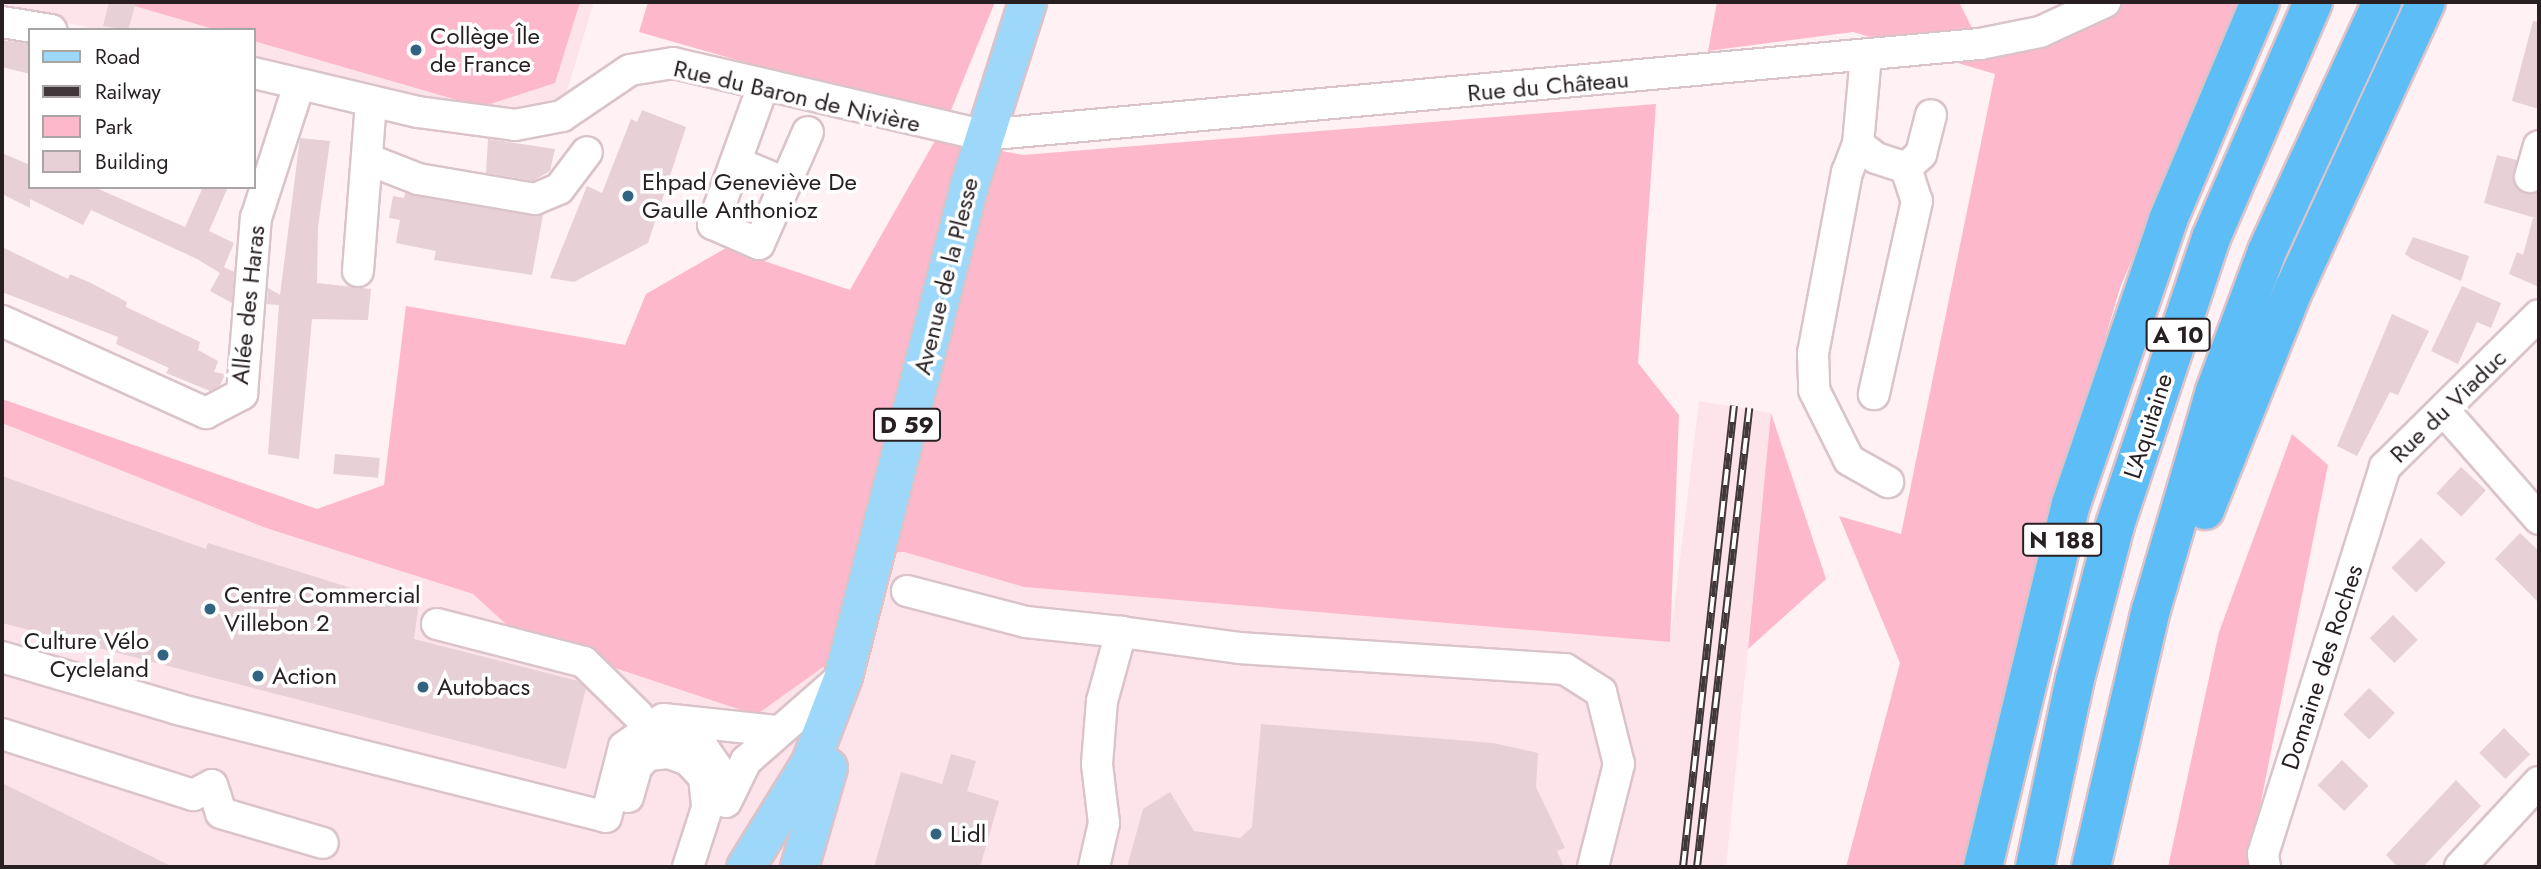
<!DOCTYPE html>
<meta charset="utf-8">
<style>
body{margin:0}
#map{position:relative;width:2541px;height:869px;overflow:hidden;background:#fff1f4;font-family:Jost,sans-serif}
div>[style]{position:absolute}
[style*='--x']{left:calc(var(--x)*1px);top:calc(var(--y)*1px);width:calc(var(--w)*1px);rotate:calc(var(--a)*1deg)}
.built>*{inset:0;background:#fde4ea}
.green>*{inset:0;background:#feb8cb}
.building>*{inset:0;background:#e7d0d6;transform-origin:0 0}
.roads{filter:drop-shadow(2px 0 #dac3c9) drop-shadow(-2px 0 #dac3c9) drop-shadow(0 2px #dac3c9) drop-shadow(0 -2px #dac3c9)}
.minor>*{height:30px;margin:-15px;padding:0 15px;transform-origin:15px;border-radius:15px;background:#fff}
.major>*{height:37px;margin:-18.5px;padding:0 18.5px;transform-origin:18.5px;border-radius:18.5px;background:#9dd7fa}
.highway>*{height:38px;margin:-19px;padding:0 19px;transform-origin:19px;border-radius:19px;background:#5cbdf7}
.rail>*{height:8px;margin-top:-4px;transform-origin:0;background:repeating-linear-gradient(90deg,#fff 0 16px,#41383b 0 32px);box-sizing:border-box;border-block:2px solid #41383b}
.dots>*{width:19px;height:19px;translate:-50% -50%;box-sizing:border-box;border:4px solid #fff;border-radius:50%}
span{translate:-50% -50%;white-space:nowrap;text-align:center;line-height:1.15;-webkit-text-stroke:7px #fff;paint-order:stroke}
.shield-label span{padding:2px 5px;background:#fff;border:2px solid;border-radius:5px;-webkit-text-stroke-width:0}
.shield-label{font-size:23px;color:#271f21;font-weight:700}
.poi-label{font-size:24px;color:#271f21}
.left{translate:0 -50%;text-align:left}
.right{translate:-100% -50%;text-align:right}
.street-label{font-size:24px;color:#271f21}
.frame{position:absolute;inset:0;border:4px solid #271f21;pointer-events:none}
.legend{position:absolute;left:28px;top:28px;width:228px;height:161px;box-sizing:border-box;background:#fff;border:2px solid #a9a5a6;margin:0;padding:9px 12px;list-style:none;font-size:21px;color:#271f21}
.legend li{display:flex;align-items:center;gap:14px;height:35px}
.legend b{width:35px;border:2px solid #a9a5a6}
</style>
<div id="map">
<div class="built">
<i style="clip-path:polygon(2px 2px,594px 2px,565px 97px,487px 118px,254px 63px,254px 30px,101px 30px,2px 9px)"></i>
<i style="clip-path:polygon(1699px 401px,1771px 413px,1726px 867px,2px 867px,2px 423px,266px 528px,473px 594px,520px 636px,863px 554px,904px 552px,1024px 587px,1670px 642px)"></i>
</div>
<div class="green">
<i style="clip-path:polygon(121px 2px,580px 2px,555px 83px,481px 107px,254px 41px,254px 30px,217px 30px)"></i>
<i style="clip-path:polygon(648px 2px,995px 2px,947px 120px,639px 32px)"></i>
<i style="clip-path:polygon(1717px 2px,1959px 2px,1980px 44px,2105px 2px,2240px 2px,2120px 288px,2032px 583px,1969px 867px,1846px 867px,1900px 663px,1839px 516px,1901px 534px,1995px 74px,1853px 32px,1708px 51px)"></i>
<i style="clip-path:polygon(1656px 104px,1638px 363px,1679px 415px,1670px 642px,1024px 587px,904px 552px,864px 554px,830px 662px,756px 715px,519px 636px,473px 594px,266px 528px,2px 423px,2px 399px,317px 509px,384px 485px,406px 306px,625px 345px,646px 294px,726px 248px,850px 290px,936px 139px,1023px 155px)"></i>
<i style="clip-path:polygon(1771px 413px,1826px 579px,1748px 649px)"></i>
<i style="clip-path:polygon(2292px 434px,2328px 465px,2248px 867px,2168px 867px,2219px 632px)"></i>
</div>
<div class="building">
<i style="clip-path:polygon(109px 2px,136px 2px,128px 30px,103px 26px)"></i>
<i style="clip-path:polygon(2533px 21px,2539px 22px,2539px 109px,2512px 101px)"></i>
<i style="clip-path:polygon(2px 40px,30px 44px,30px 74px,2px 67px)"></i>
<i style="clip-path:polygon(642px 110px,686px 127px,648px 243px,574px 282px,550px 278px,587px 186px,602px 193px,631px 119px,637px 122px)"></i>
<i style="clip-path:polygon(300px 138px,330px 141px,318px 227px,317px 283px,371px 289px,368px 320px,312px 319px,299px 459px,268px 454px,279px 305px,267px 304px,268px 288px,280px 295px)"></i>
<i style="clip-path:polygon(488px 139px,555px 149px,550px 171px,533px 181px,486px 173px)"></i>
<i style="clip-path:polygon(2px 153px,30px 165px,30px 187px,94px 187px,185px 227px,203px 187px,228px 187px,209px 231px,234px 243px,224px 267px,234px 272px,232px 303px,210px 291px,220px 273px,197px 259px,91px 210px,83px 225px,30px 199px,30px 208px,2px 194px)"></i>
<i style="clip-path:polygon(2497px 155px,2517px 160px,2513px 180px,2518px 190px,2539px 191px,2539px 219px,2484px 203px)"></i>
<i style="clip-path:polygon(405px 193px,543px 215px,532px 275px,434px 260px,436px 251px,396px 243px,400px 220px,389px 218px,393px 196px,404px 198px)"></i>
<i style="clip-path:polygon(2533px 218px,2539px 219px,2539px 287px,2509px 274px,2517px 252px,2523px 255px)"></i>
<i style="clip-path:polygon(2413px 237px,2469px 256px,2461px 281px,2412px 259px,2405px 254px)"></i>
<i style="clip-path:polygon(2px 247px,68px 279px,70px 274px,91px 283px,127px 302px,126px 307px,200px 342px,198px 350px,218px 361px,214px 372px,225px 374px,220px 386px,210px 391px,166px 373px,169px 368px,116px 344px,118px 337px,2px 292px)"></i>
<i style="clip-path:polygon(2462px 286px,2501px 303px,2491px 328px,2477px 322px,2458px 364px,2431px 351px)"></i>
<i style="clip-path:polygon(2392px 314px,2429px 331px,2398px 395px,2390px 392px,2357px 456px,2337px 446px)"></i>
<i style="left:335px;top:454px;width:45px;height:20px;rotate:5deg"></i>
<i style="left:2461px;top:467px;width:34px;height:36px;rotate:43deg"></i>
<i style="clip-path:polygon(2px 476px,206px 549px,208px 543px,351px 588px,420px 595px,414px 639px,578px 681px,586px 688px,566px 769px,2px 623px)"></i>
<i style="clip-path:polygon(2520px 533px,2539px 551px,2539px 603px,2495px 559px)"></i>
<i style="left:2421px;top:538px;width:35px;height:42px;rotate:45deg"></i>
<i style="left:2393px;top:615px;width:35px;height:33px;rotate:45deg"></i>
<i style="left:2369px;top:688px;width:36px;height:37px;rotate:44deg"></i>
<i style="clip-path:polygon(1261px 724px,1493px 743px,1538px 753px,1536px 787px,1565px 848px,1557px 851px,1564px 867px,1127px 867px,1143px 809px,1170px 792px,1194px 831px,1240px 838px,1252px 827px)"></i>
<i style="left:2504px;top:728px;width:37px;height:35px;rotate:45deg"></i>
<i style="clip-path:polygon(951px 754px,976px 761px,967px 791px,999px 801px,980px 867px,874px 867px,901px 772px,942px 784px)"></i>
<i style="left:2342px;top:760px;width:37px;height:35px;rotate:44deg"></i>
<i style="clip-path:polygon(2456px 780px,2481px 806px,2423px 867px,2398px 867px,2386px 855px)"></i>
<i style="clip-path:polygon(2px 783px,173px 867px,2px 867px)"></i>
</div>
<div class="roads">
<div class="minor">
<i style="--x:2;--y:22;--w:50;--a:9.3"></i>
<i style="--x:1866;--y:56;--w:88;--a:95.2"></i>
<i style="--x:1858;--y:144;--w:30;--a:111"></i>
<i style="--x:1847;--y:172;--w:184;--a:100.6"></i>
<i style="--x:1813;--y:353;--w:37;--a:88"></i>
<i style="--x:1814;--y:390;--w:78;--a:63.4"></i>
<i style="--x:1849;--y:460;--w:45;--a:29.4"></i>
<i style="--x:254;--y:73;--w:169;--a:13.4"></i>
<i style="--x:418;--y:112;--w:98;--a:7.6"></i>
<i style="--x:515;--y:125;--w:48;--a:-10.8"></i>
<i style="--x:562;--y:116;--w:82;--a:-34.1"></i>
<i style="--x:630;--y:70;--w:44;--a:-9.2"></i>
<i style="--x:673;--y:63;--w:318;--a:13.1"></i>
<i style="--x:983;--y:135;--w:1001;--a:-5.22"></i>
<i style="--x:1980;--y:44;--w:61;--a:-11.3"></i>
<i style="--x:2040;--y:32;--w:72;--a:-24.8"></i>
<i style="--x:763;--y:86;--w:147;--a:109.9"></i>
<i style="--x:713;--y:224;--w:50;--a:23.5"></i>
<i style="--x:759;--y:244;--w:122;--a:-66.4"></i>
<i style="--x:1858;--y:144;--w:23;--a:38"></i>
<i style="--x:1876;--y:158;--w:32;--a:18"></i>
<i style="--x:1906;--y:168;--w:35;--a:72"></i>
<i style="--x:1917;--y:201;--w:198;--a:102.6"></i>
<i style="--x:367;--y:159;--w:55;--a:21.4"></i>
<i style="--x:418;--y:179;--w:119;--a:9.7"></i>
<i style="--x:535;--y:199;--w:26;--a:-23"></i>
<i style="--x:559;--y:189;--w:46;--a:-52.9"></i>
<i style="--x:737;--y:163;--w:53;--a:22.2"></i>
<i style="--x:1906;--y:168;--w:21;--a:-43"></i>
<i style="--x:1921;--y:154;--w:40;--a:-75.6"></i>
<i style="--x:2530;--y:177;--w:32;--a:-74"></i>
<i style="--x:358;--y:271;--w:169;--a:-85.6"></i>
<i style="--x:2;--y:321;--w:224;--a:24.3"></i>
<i style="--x:206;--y:413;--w:41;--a:-27.8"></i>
<i style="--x:242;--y:394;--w:177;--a:-85.5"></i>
<i style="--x:256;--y:218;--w:140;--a:-72.1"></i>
<i style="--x:2446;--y:413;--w:141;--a:48.7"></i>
<i style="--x:907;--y:591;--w:123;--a:14.6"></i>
<i style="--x:1026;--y:622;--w:96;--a:6"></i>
<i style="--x:437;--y:624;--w:152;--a:14.5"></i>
<i style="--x:584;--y:662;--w:76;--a:44.5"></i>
<i style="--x:2;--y:657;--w:183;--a:16.5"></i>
<i style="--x:177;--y:709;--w:442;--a:14.1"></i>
<i style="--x:606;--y:817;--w:72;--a:-75.6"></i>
<i style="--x:624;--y:747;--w:32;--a:-35"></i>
<i style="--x:650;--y:729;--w:55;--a:18.1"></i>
<i style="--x:702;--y:746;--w:51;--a:55.4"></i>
<i style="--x:663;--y:719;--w:116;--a:6"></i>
<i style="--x:2;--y:734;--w:201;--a:17.7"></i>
<i style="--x:193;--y:795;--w:21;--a:-28"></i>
<i style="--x:212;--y:785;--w:29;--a:72"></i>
<i style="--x:221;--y:813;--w:106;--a:16.4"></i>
<i style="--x:628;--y:797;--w:32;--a:-74"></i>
<i style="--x:637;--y:766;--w:16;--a:-45"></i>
<i style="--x:648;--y:755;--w:21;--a:-5"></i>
<i style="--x:669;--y:753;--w:20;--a:20"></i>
<i style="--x:688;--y:760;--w:23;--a:47"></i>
<i style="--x:704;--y:777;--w:31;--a:84"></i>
<i style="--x:707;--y:808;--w:62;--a:107.9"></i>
<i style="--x:726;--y:802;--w:46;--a:-64"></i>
<i style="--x:746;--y:761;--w:129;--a:-41.2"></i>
<i style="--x:1094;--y:867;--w:45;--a:-77.2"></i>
<i style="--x:1104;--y:823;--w:59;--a:-96.8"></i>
<i style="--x:1097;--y:764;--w:63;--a:-85.5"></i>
<i style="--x:1102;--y:701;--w:72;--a:-74.6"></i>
<i style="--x:1121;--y:632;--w:119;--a:7.7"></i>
<i style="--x:1239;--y:648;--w:327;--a:3.7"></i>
<i style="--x:1565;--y:669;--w:43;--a:32.6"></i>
<i style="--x:1601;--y:692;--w:74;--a:76"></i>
<i style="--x:1619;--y:764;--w:106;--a:104.2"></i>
<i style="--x:2265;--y:867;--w:13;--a:-99"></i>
<i style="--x:2263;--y:854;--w:406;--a:-72.5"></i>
<i style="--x:2385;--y:467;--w:216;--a:-44.6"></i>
<i style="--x:2460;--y:867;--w:116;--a:-47.1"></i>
</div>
<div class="major">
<i style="--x:745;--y:867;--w:123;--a:-58.2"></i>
<i style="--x:810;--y:762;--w:92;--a:-69"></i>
<i style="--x:843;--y:676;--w:507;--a:-75.61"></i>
<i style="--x:969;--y:185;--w:192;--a:-72.4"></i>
<i style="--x:799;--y:867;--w:104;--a:-73.8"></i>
</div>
<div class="highway">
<i style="--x:2205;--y:510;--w:238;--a:-68.1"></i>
<i style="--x:2294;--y:289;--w:316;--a:-65.3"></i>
<i style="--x:1983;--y:867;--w:374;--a:-76.4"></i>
<i style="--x:2071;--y:504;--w:300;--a:-71.1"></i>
<i style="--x:2168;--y:220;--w:237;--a:-67.1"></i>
<i style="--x:2035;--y:867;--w:192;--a:-78"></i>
<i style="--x:2075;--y:679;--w:159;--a:-75.4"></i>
<i style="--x:2115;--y:525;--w:303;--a:-71.5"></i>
<i style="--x:2211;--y:238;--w:257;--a:-66.6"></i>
<i style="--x:2091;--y:867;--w:264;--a:-76.9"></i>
<i style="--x:2151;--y:610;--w:228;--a:-73.7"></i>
<i style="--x:2215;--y:391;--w:149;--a:-69.6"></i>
<i style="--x:2267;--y:251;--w:274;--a:-65.2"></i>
</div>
</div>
<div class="rail">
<i style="--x:1683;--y:867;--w:464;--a:-83.7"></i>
<i style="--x:1697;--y:867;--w:462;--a:-83.5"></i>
</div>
<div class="dots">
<i style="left:416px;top:50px;background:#326381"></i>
<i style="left:628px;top:196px;background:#326381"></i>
<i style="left:210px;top:609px;background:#326381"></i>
<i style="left:163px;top:655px;background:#326381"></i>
<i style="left:258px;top:676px;background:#326381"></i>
<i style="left:423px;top:687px;background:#326381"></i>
<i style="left:936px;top:834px;background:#326381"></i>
</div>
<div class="shield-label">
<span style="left:2178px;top:335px">A 10</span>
<span style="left:907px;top:425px">D 59</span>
<span style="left:2062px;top:540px">N 188</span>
</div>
<div class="poi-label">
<span class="left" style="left:430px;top:50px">Collège Île<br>de France</span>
<span class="left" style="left:642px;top:196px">Ehpad Geneviève De<br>Gaulle Anthonioz</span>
<span class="left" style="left:224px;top:609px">Centre Commercial<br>Villebon 2</span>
<span class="right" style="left:149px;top:655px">Culture Vélo<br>Cycleland</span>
<span class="left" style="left:272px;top:676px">Action</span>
<span class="left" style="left:437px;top:687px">Autobacs</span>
<span class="left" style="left:950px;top:834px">Lidl</span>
</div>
<div class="street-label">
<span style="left:1548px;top:86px;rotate:-5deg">Rue du Château</span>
<span style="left:797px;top:96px;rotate:13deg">Rue du Baron de Nivière</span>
<span style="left:946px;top:276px;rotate:-76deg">Avenue de la Plesse</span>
<span style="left:248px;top:305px;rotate:-84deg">Allée des Haras</span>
<span style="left:2448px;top:406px;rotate:-44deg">Rue du Viaduc</span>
<span style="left:2148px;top:426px;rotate:-72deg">L'Aquitaine</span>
<span style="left:2322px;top:667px;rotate:-72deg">Domaine des Roches</span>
</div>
<div class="frame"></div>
<ul class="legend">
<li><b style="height:9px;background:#9dd7fa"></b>Road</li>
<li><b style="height:9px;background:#41383b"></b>Railway</li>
<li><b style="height:19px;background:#feb8cb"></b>Park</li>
<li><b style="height:19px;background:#e7d0d6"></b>Building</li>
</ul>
</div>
